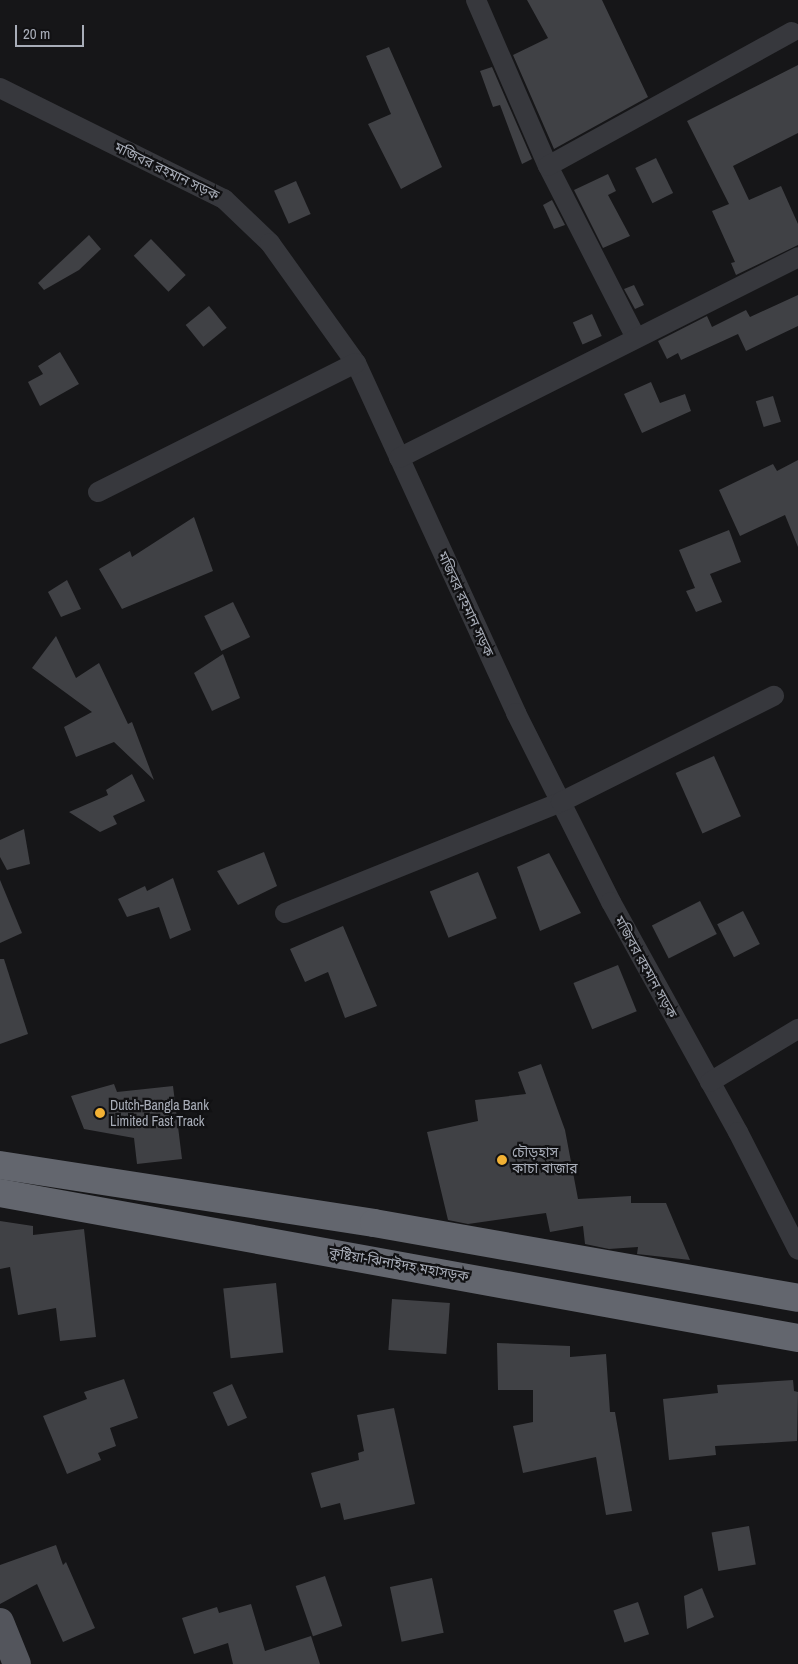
<!DOCTYPE html>
<meta charset="utf-8">
<style>
body{margin:0}
#map{position:relative;width:798px;height:1664px;overflow:hidden;background:#161618;font-family:"Archivo Narrow","Noto Sans Bengali",sans-serif}
div>[style]{position:absolute}
[style*='--x']{left:calc(var(--x)*1px);top:calc(var(--y)*1px);width:calc(var(--w)*1px);rotate:calc(var(--a)*1deg)}
.building>*{inset:0;background:#404145;transform-origin:0 0}
.street>*{height:20px;margin:-10px;padding:0 10px;transform-origin:10px;border-radius:10px;background:#37383d}
.primary>*{height:28px;margin:-14px;padding:0 14px;transform-origin:14px;border-radius:14px;background:#53555c}
.highway>*{height:28px;margin:-14px;padding:0 14px;transform-origin:14px;border-radius:14px;background:#63666e}
.dots>*{width:14px;height:14px;translate:-50% -50%;box-sizing:border-box;border:2px solid #111113;border-radius:50%}
span{translate:-50% -50%;white-space:nowrap;text-align:center;line-height:1.15;-webkit-text-stroke:4.5px #111113;paint-order:stroke}
.street-label{font-size:14px;color:#a8adb8}
.poi-label{font-size:14px;color:#a8adb8}
.left{translate:0 -50%;text-align:left}
.scale{position:absolute;left:15px;top:25px;width:69px;height:22px;box-sizing:border-box;border:2px solid #a8adb8;border-top:0;padding-left:6px;font-size:15px;line-height:18px;white-space:nowrap;color:#a8adb8;-webkit-text-stroke:4px #111113;paint-order:stroke}
</style>
<div id="map">
<div class="building">
<i style="clip-path:polygon(527px 0,602px 0,648px 97px,554px 149px,513px 55px,548px 38px)"></i>
<i style="clip-path:polygon(389px 47px,442px 167px,401px 189px,368px 124px,391px 114px,366px 56px)"></i>
<i style="clip-path:polygon(798px 65px,798px 133px,733px 166px,749px 200px,781px 186px,798px 224px,798px 245px,736px 275px,731px 263px,735px 262px,712px 211px,729px 204px,687px 121px)"></i>
<i style="clip-path:polygon(492px 67px,532px 159px,522px 164px,500px 105px,493px 107px,480px 71px)"></i>
<i style="left:656px;top:158px;width:39px;height:23px;rotate:64deg"></i>
<i style="clip-path:polygon(608px 174px,616px 191px,608px 195px,630px 236px,603px 248px,574px 190px)"></i>
<i style="left:296px;top:181px;width:36px;height:24px;rotate:66deg"></i>
<i style="clip-path:polygon(552px 200px,565px 225px,554px 229px,543px 205px)"></i>
<i style="clip-path:polygon(89px 235px,101px 249px,79px 270px,44px 290px,38px 283px)"></i>
<i style="left:151px;top:239px;width:50px;height:24px;rotate:46deg"></i>
<i style="clip-path:polygon(634px 285px,644px 305px,635px 309px,624px 289px)"></i>
<i style="clip-path:polygon(798px 295px,798px 326px,746px 351px,738px 334px,681px 360px,678px 353px,667px 359px,658px 341px,707px 316px,712px 327px,746px 310px,750px 317px)"></i>
<i style="left:209px;top:306px;width:28px;height:30px;rotate:51deg"></i>
<i style="left:592px;top:314px;width:24px;height:21px;rotate:66deg"></i>
<i style="clip-path:polygon(60px 352px,79px 384px,40px 406px,28px 382px,43px 374px,38px 366px)"></i>
<i style="clip-path:polygon(651px 382px,660px 403px,685px 394px,691px 411px,642px 433px,624px 394px)"></i>
<i style="left:773px;top:396px;width:27px;height:18px;rotate:73deg"></i>
<i style="clip-path:polygon(798px 460px,798px 547px,785px 515px,740px 536px,719px 490px,773px 464px,777px 471px)"></i>
<i style="clip-path:polygon(194px 517px,213px 571px,122px 609px,99px 569px,130px 551px,132px 557px)"></i>
<i style="clip-path:polygon(729px 530px,741px 562px,710px 574px,722px 602px,696px 612px,686px 591px,695px 588px,679px 550px)"></i>
<i style="clip-path:polygon(67px 580px,81px 609px,61px 617px,48px 592px)"></i>
<i style="left:233px;top:602px;width:39px;height:32px;rotate:64deg"></i>
<i style="clip-path:polygon(56px 636px,76px 678px,99px 663px,128px 724px,132px 722px,154px 780px,114px 742px,76px 757px,64px 727px,92px 712px,32px 668px)"></i>
<i style="clip-path:polygon(223px 654px,240px 698px,212px 711px,194px 673px)"></i>
<i style="left:714px;top:756px;width:66px;height:42px;rotate:66deg"></i>
<i style="clip-path:polygon(132px 774px,145px 801px,113px 816px,117px 824px,100px 832px,69px 812px,108px 795px,106px 790px)"></i>
<i style="clip-path:polygon(24px 829px,30px 864px,7px 870px,0 857px,0 840px)"></i>
<i style="clip-path:polygon(264px 852px,277px 886px,238px 905px,217px 871px)"></i>
<i style="clip-path:polygon(549px 853px,581px 913px,540px 931px,517px 867px)"></i>
<i style="left:478px;top:872px;width:50px;height:52px;rotate:68deg"></i>
<i style="clip-path:polygon(173px 878px,191px 930px,170px 939px,159px 907px,127px 917px,118px 899px,145px 886px,147px 891px)"></i>
<i style="clip-path:polygon(0 880px,22px 933px,0 943px)"></i>
<i style="left:700px;top:901px;width:37px;height:54px;rotate:63deg"></i>
<i style="left:743px;top:911px;width:37px;height:29px;rotate:63deg"></i>
<i style="clip-path:polygon(343px 926px,377px 1006px,345px 1018px,328px 972px,305px 982px,290px 949px)"></i>
<i style="clip-path:polygon(0 959px,4px 959px,28px 1034px,0 1044px)"></i>
<i style="left:618px;top:965px;width:50px;height:48px;rotate:68deg"></i>
<i style="clip-path:polygon(541px 1064px,565px 1130px,578px 1199px,631px 1196px,631px 1203px,666px 1203px,690px 1260px,637px 1254px,638px 1247px,609px 1249px,585px 1244px,583px 1226px,550px 1232px,546px 1213px,468px 1224px,448px 1220px,427px 1132px,478px 1121px,475px 1100px,526px 1094px,518px 1072px)"></i>
<i style="clip-path:polygon(114px 1084px,117px 1092px,173px 1086px,182px 1159px,137px 1164px,134px 1138px,84px 1129px,71px 1096px)"></i>
<i style="clip-path:polygon(0 1221px,33px 1226px,33px 1235px,84px 1229px,96px 1337px,60px 1341px,56px 1308px,18px 1315px,10px 1267px,0 1269px)"></i>
<i style="left:276px;top:1283px;width:70px;height:53px;rotate:84deg"></i>
<i style="left:392px;top:1299px;width:58px;height:51px;rotate:4deg"></i>
<i style="clip-path:polygon(497px 1343px,570px 1346px,570px 1357px,606px 1354px,610px 1412px,615px 1412px,632px 1511px,606px 1515px,596px 1457px,523px 1473px,513px 1426px,533px 1422px,533px 1390px,498px 1390px)"></i>
<i style="clip-path:polygon(124px 1379px,138px 1418px,110px 1428px,116px 1446px,98px 1453px,101px 1460px,67px 1474px,43px 1416px,87px 1399px,84px 1392px)"></i>
<i style="clip-path:polygon(793px 1380px,794px 1391px,798px 1392px,797px 1441px,715px 1446px,716px 1455px,669px 1460px,663px 1399px,718px 1393px,717px 1385px)"></i>
<i style="left:232px;top:1384px;width:37px;height:21px;rotate:66deg"></i>
<i style="clip-path:polygon(394px 1408px,415px 1504px,344px 1520px,340px 1503px,321px 1508px,311px 1473px,359px 1460px,358px 1453px,364px 1451px,357px 1415px)"></i>
<i style="left:749px;top:1526px;width:39px;height:38px;rotate:80deg"></i>
<i style="clip-path:polygon(56px 1545px,63px 1565px,66px 1562px,95px 1628px,63px 1642px,37px 1584px,0 1604px,0 1565px)"></i>
<i style="left:325px;top:1576px;width:53px;height:31px;rotate:71deg"></i>
<i style="left:432px;top:1578px;width:56px;height:43px;rotate:78deg"></i>
<i style="clip-path:polygon(702px 1588px,714px 1617px,687px 1629px,684px 1596px)"></i>
<i style="left:638px;top:1602px;width:34px;height:26px;rotate:71deg"></i>
<i style="clip-path:polygon(251px 1604px,265px 1651px,311px 1636px,320px 1664px,233px 1664px,228px 1643px,194px 1654px,182px 1618px,217px 1607px,219px 1613px)"></i>
</div>
<div class="street">
<i style="--x:476;--y:0;--w:181;--a:66.6"></i>
<i style="--x:548;--y:166;--w:193;--a:62.9"></i>
<i style="--x:0;--y:88;--w:250;--a:26.4"></i>
<i style="--x:224;--y:199;--w:64;--a:43.7"></i>
<i style="--x:270;--y:243;--w:148;--a:54.4"></i>
<i style="--x:356;--y:363;--w:385;--a:65.4"></i>
<i style="--x:516;--y:713;--w:212;--a:63.3"></i>
<i style="--x:611;--y:902;--w:263;--a:61.1"></i>
<i style="--x:738;--y:1132;--w:132;--a:63"></i>
<i style="--x:548;--y:166;--w:278;--a:-28.8"></i>
<i style="--x:399;--y:458;--w:447;--a:-26.7"></i>
<i style="--x:98;--y:492;--w:288;--a:-26.6"></i>
<i style="--x:285;--y:913;--w:297;--a:-21.9"></i>
<i style="--x:561;--y:802;--w:238;--a:-26.5"></i>
<i style="--x:710;--y:1082;--w:103;--a:-31.1"></i>
</div>
<div class="primary">
<i style="--x:0;--y:1622;--w:45;--a:68"></i>
</div>
<div class="highway">
<i style="--x:0;--y:1165;--w:378;--a:8.8"></i>
<i style="--x:374;--y:1223;--w:431;--a:10"></i>
<i style="--x:0;--y:1193;--w:811;--a:10.3"></i>
</div>
<div class="dots">
<i style="left:100px;top:1113px;background:#f2b134"></i>
<i style="left:502px;top:1160px;background:#f2b134"></i>
</div>
<div class="street-label">
<span style="left:167px;top:171px;rotate:26deg">মজিবর রহমান সড়ক</span>
<span style="left:466px;top:604px;rotate:65deg">মজিবর রহমান সড়ক</span>
<span style="left:646px;top:967px;rotate:61deg">মজিবর রহমান সড়ক</span>
<span style="left:399px;top:1264px;rotate:10deg">কুষ্টিয়া-ঝিনাইদহ মহাসড়ক</span>
</div>
<div class="poi-label">
<span class="left" style="left:110px;top:1113px">Dutch-Bangla Bank<br>Limited Fast Track</span>
<span class="left" style="left:512px;top:1160px">চৌড়হাস<br>কাচা বাজার</span>
</div>
<div class="scale">20 m</div>
</div>
